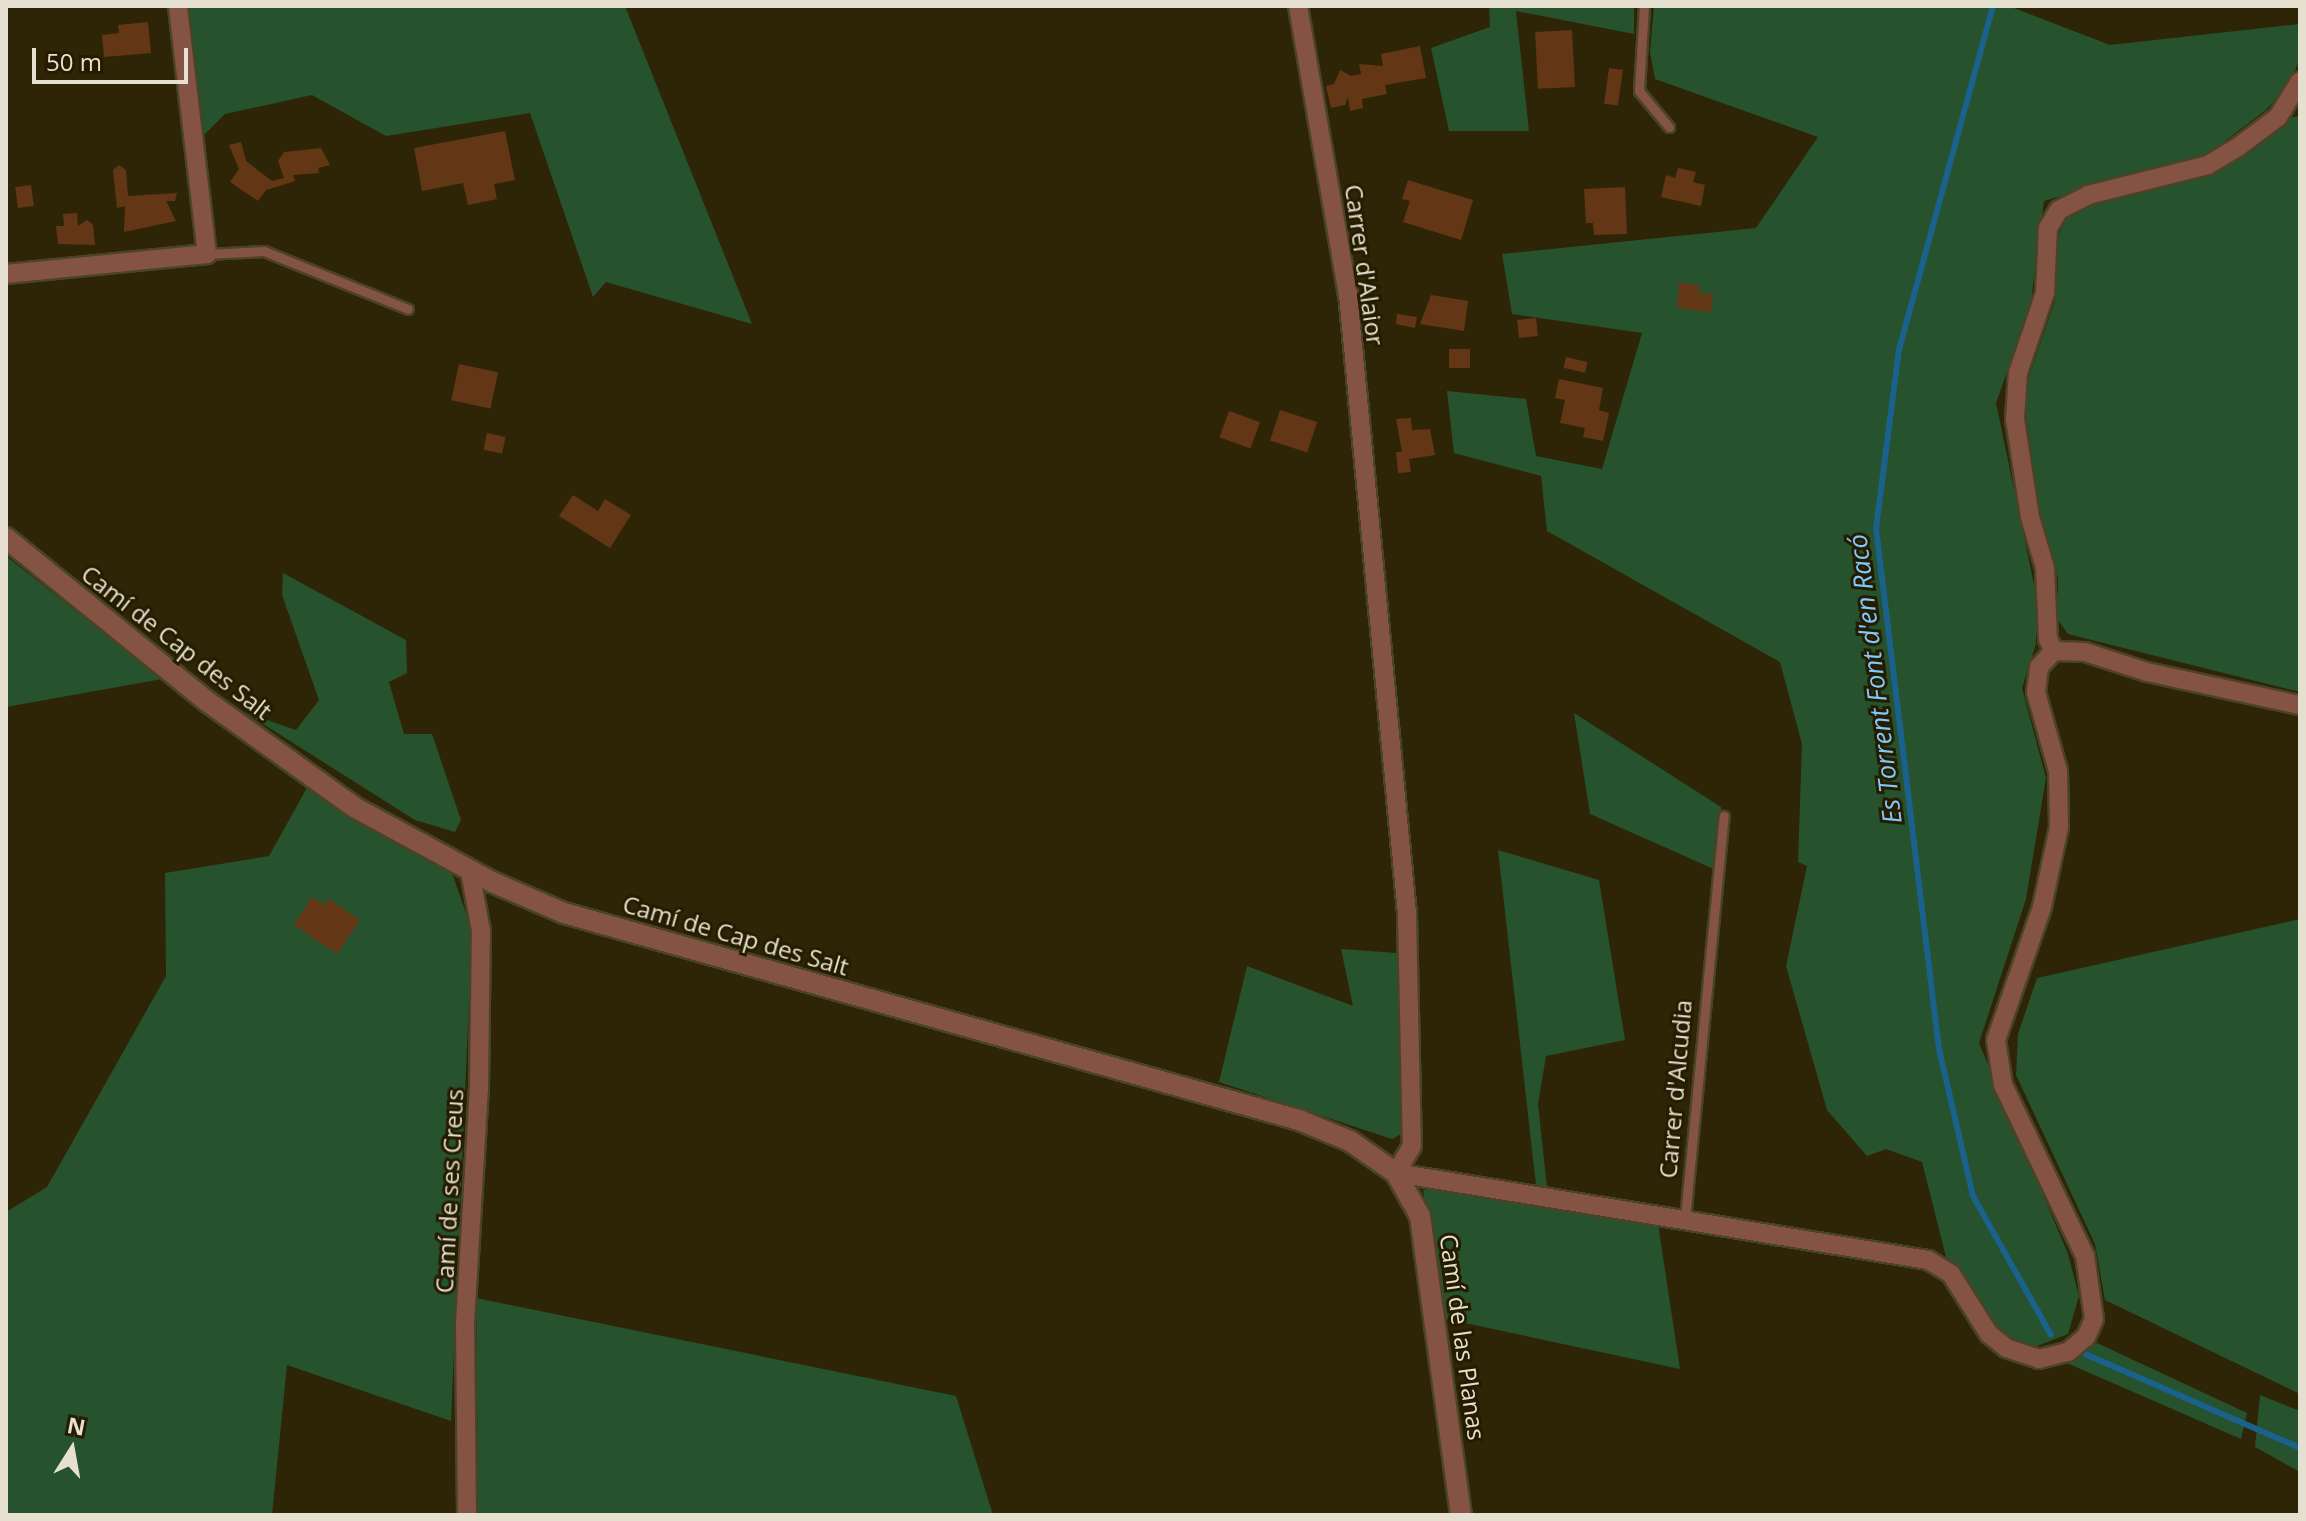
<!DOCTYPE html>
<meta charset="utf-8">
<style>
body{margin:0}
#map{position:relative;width:2306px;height:1521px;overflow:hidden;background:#2e2507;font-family:"Open Sans",sans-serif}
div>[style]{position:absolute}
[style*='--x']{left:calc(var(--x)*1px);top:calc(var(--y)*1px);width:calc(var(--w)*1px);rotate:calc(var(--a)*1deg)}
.green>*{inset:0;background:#26522d}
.stream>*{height:6px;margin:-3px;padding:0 3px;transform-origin:3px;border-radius:3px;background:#1a618c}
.building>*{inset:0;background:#633715;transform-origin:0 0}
.roads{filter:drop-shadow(2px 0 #4b4327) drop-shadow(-2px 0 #4b4327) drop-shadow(0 2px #4b4327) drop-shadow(0 -2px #4b4327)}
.service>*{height:9px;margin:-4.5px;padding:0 4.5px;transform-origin:4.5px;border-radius:4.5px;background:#845343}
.minor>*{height:18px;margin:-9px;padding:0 9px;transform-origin:9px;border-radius:9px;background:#845343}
.tertiary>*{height:20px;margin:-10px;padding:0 10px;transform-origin:10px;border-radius:10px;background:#845343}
span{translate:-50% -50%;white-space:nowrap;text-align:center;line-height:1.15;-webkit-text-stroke:6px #251c00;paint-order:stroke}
.street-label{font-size:24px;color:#e5e0cf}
.water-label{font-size:26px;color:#81c9fc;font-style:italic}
.frame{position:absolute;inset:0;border:8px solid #e5e0cf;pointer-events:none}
.north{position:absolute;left:32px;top:1409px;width:80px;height:80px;-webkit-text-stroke:6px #251c00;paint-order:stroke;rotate:11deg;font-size:22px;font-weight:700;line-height:32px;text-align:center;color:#e5e0cf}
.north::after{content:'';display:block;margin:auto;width:28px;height:36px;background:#e5e0cf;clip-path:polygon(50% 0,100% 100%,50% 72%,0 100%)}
.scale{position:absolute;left:32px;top:48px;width:156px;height:36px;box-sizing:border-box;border:4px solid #e5e0cf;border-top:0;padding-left:10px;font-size:24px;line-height:28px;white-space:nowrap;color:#e5e0cf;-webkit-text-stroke:6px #251c00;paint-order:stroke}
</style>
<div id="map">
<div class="green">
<i style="clip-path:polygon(189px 6px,625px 6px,752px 324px,606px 282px,593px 297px,530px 113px,386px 136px,312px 95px,225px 114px,202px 137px)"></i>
<i style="clip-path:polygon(1489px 6px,1634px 6px,1634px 34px,1516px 11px,1529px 131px,1449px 131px,1431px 48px,1490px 27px)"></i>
<i style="clip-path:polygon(1654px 6px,2009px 6px,2110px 45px,2300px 24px,2300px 58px,2290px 83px,2266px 110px,2209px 153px,2044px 201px,2030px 308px,1996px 403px,2036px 594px,2036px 644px,2022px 688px,2046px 778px,2026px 899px,1979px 1043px,2068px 1254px,2079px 1296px,2068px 1334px,2037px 1346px,2005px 1337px,1946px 1257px,1922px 1162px,1886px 1149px,1867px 1156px,1827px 1110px,1786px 966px,1807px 866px,1798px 862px,1802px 744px,1780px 662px,1547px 531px,1541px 476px,1454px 453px,1447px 391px,1526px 399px,1536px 456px,1602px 469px,1642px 333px,1512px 314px,1502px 254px,1756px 228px,1818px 137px,1655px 79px,1650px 52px)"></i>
<i style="clip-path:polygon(2300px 116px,2300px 692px,2068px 634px,2057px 619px,2058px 578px,2042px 527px,2023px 394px,2055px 301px,2055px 243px,2067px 217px,2101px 198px,2236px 157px,2289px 118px)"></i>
<i style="clip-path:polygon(6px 556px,162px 679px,6px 707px)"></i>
<i style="clip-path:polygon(283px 573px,406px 640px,407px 673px,389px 682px,404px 734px,432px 734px,461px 820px,455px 832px,415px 820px,244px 712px,296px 730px,319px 700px,282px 595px)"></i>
<i style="clip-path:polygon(1574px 713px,1721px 807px,1716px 870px,1590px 814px)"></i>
<i style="clip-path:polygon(309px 784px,374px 830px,451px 870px,472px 930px,451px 1421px,287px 1365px,272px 1515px,6px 1515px,6px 1212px,47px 1187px,166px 976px,165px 873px,269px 856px)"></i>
<i style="clip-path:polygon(1498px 850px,1599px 880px,1625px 1040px,1546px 1056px,1538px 1104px,1547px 1187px,1536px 1185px)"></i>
<i style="clip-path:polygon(2300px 919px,2300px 1394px,2105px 1300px,2095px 1244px,2016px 1075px,2018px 1034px,2037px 978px)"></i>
<i style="clip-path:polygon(1341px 949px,1397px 953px,1405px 1132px,1392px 1139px,1219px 1082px,1247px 966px,1353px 1006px)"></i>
<i style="clip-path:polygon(1448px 1185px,1658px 1224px,1680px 1369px,1446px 1319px,1423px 1190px)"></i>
<i style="clip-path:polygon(476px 1298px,956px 1396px,993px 1515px,478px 1515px)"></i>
<i style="clip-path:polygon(2097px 1343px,2247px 1413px,2241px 1439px,2067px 1363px)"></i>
<i style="clip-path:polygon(2260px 1395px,2300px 1411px,2300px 1472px,2255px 1447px)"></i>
</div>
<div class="stream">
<i style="--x:1993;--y:6;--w:356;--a:105.3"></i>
<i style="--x:1899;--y:349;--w:180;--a:97.3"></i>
<i style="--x:1876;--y:528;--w:525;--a:83.11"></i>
<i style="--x:1939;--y:1049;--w:151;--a:77"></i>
<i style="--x:1973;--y:1196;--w:159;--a:60.7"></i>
<i style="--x:2085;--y:1354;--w:235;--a:23.6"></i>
</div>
<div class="building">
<i style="clip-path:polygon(148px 22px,151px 53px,104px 57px,102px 35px,119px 33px,118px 25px)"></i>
<i style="left:1572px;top:30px;width:57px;height:37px;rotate:87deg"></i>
<i style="clip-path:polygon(1420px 46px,1426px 78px,1385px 85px,1387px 94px,1362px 99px,1363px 108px,1350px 111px,1348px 97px,1345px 105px,1331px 108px,1326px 86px,1334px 84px,1340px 70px,1351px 76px,1361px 74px,1359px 64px,1383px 66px,1381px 54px)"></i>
<i style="left:1609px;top:68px;width:14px;height:36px;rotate:8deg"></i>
<i style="clip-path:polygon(505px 131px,515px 180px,494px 184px,497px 199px,468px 205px,463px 183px,422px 191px,414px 148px)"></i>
<i style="clip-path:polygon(241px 142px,246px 161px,272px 181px,284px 178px,278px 161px,284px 152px,321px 148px,330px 165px,318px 168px,319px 173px,293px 175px,295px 181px,266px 190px,258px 201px,230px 182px,239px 169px,229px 145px)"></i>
<i style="clip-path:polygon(119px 165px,126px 170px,128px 196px,177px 193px,175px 201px,166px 201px,176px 221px,124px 232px,125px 206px,117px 208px,113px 170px)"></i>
<i style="clip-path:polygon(1678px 168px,1696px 172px,1693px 182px,1705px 185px,1701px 206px,1661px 197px,1666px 175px,1675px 178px)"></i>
<i style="clip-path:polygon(1408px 180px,1473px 200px,1461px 240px,1403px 222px,1410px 201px,1402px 199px)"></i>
<i style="left:31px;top:185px;width:21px;height:16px;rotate:82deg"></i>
<i style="clip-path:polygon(1625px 187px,1627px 234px,1594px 235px,1593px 223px,1586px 223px,1584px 189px)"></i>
<i style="clip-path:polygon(77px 213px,78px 226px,87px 220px,93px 225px,95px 245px,58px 244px,56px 226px,64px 226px,63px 214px)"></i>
<i style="clip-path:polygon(1679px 283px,1700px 285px,1699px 293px,1713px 294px,1711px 312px,1677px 308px)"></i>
<i style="clip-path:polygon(1431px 295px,1468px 301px,1464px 331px,1420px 324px)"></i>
<i style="clip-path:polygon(1397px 314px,1417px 317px,1415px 328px,1396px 324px)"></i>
<i style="left:1536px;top:318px;width:18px;height:19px;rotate:84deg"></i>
<i style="left:1449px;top:349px;width:21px;height:19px"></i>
<i style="left:1566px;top:357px;width:22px;height:11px;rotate:13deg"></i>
<i style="left:459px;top:364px;width:40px;height:37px;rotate:12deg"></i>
<i style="clip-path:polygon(1559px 379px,1603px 388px,1599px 410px,1609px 413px,1603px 441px,1583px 437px,1585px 428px,1560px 423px,1565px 400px,1555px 398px)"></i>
<i style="left:1280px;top:410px;width:39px;height:32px;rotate:18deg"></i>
<i style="left:1229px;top:411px;width:33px;height:28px;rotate:20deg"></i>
<i style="clip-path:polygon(1411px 418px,1412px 430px,1430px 429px,1435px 455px,1409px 459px,1411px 472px,1398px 473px,1396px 452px,1402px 452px,1396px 419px)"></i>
<i style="left:487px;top:433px;width:19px;height:17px;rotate:12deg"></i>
<i style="clip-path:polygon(573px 495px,598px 511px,605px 499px,631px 515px,610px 548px,559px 516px)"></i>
<i style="clip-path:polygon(312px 897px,325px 905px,329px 899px,360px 920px,337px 954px,294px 925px)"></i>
</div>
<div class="roads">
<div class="service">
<i style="--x:1644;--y:6;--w:85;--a:93.4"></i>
<i style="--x:1639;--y:91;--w:47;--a:50.2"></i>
<i style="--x:207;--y:254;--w:57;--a:-3"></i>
<i style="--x:264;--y:251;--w:155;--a:21.9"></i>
<i style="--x:1685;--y:1218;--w:404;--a:-84.5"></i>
</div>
<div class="minor">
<i style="--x:1298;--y:6;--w:292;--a:80.2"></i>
<i style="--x:1348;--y:294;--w:623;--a:84.56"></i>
<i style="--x:1407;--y:914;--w:232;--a:88.8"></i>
<i style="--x:1412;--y:1146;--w:31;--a:121"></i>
<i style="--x:6;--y:274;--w:202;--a:-5.7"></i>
<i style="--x:207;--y:254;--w:250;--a:-96.7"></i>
<i style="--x:2054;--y:651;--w:13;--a:-117"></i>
<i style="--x:2048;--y:639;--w:71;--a:-92.4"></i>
<i style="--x:2045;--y:568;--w:53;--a:-106.4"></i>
<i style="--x:2030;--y:517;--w:99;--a:-98.7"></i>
<i style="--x:2015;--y:419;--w:46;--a:-86.3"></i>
<i style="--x:2018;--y:373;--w:84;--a:-71.4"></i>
<i style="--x:2045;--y:293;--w:65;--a:-87.4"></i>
<i style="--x:2048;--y:228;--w:21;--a:-59"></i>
<i style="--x:2059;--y:210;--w:33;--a:-27"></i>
<i style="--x:2088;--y:195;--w:124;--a:-14"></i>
<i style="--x:2208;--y:165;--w:35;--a:-31"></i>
<i style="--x:2238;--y:147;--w:50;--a:-36.9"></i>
<i style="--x:2278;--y:117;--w:42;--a:-58.6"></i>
<i style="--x:1396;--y:1173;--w:539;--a:9.29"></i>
<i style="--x:1928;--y:1260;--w:27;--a:31"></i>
<i style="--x:1951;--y:1274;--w:71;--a:57.7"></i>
<i style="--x:1989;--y:1334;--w:22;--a:39"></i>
<i style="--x:2006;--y:1348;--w:35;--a:18"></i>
<i style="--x:2039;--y:1359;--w:30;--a:-14"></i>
<i style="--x:2068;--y:1352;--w:23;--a:-40"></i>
<i style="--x:2086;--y:1337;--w:20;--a:-66"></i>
<i style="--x:2094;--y:1319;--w:64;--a:-98.1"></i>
<i style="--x:2085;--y:1256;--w:190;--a:-115.6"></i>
<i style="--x:2003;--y:1085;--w:46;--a:-98.8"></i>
<i style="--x:1996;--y:1040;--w:141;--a:-70.9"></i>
<i style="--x:2042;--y:907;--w:82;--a:-78"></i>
<i style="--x:2059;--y:827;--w:56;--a:-91"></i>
<i style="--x:2058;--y:771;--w:82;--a:-105.6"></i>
<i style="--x:2036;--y:692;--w:25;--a:-83"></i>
<i style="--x:2039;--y:667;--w:22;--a:-47"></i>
<i style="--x:2054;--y:651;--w:31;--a:2"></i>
<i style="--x:2085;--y:652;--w:65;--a:17.9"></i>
<i style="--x:2147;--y:672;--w:157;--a:12.2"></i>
<i style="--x:467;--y:1515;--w:192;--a:-90.6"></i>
<i style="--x:465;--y:1323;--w:236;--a:-86.6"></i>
<i style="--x:479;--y:1087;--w:156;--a:-89.3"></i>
<i style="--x:481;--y:931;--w:61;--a:-100.4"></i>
</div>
<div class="tertiary">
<i style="--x:6;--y:538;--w:260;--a:39.1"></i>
<i style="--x:208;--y:702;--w:180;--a:35.7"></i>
<i style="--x:354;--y:807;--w:157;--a:28.5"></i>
<i style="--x:492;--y:882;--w:78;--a:23.3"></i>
<i style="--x:564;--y:913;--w:764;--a:15.73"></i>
<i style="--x:1299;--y:1120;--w:55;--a:22.4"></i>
<i style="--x:1350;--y:1141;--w:56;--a:34.8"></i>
<i style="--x:1396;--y:1173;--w:49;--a:60.8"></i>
<i style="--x:1420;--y:1216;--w:302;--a:82.2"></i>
</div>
</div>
<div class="street-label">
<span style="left:1365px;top:265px;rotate:82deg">Carrer d'Alaior</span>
<span style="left:177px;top:642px;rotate:38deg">Camí de Cap des Salt</span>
<span style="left:736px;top:935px;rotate:16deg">Camí de Cap des Salt</span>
<span style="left:1675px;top:1089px;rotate:-85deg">Carrer d'Alcudia</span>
<span style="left:449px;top:1191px;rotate:-87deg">Camí de ses Creus</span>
<span style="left:1463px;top:1337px;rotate:82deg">Camí de las Planas</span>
</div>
<div class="water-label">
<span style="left:1875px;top:679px;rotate:-97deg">Es Torrent Font d'en Racó</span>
</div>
<div class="frame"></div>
<div class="north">N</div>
<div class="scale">50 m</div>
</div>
